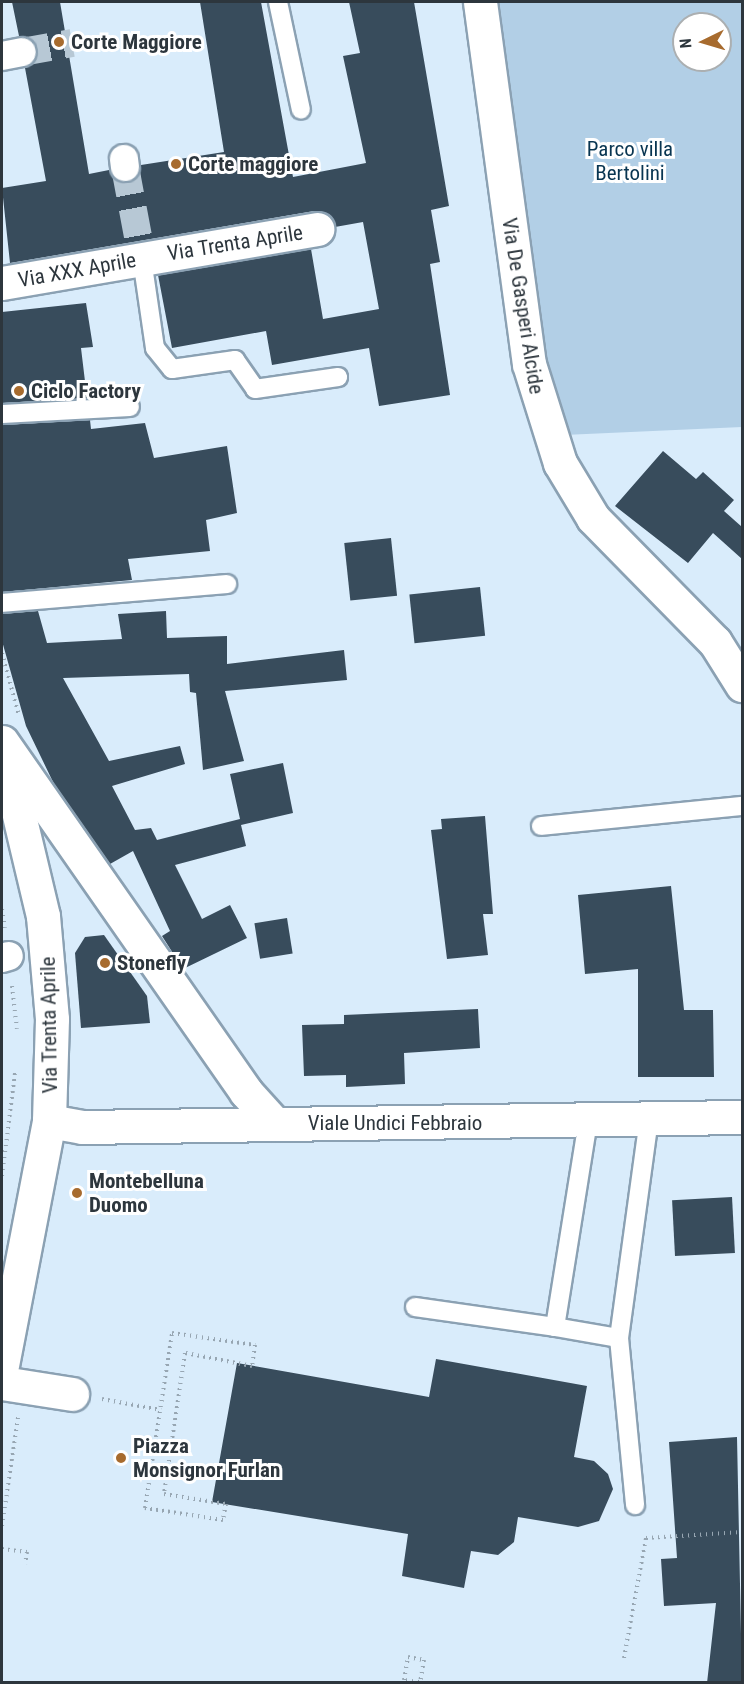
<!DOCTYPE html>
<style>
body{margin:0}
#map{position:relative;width:744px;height:1684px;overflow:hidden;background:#d9ecfb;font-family:"Roboto Condensed",sans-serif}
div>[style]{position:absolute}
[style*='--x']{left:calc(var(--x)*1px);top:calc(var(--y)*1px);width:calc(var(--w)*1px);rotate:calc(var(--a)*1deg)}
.green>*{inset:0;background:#b2cfe6}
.building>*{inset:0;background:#384c5c;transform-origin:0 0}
.pedestrian-tunnel>*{height:28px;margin-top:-14px;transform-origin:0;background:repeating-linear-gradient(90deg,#b7c8d5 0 28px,transparent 0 42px)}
.path>*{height:4px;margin-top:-2px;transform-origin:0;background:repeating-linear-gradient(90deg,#97a6b2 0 1.5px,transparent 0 6px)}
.roads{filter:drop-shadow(2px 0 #8ba1b3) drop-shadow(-2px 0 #8ba1b3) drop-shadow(0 2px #8ba1b3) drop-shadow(0 -2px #8ba1b3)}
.service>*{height:18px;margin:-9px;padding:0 9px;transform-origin:9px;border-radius:9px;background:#fff}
.pedestrian>*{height:28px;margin:-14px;padding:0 14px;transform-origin:14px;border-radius:14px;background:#fff}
.minor>*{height:33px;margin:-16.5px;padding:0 16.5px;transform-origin:16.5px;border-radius:16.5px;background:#fff}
.secondary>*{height:33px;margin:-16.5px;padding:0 16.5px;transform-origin:16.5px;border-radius:16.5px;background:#fff}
.dots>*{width:16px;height:16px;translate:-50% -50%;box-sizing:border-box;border:3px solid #fff;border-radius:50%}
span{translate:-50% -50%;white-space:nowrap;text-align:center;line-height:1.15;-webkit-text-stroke:6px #fff;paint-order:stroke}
.poi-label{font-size:21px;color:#2d363d;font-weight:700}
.left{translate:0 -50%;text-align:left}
.park-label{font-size:21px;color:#083551}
.street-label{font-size:21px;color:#2d363d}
.frame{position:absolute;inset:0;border:3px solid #2d363d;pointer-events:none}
.north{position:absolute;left:672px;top:12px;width:60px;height:60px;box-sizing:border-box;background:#fff;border:2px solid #abafb1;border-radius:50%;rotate:265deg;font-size:16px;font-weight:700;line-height:24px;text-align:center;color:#2d363d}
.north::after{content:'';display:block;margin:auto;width:21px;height:27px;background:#a76b2e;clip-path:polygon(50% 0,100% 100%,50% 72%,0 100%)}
</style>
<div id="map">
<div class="green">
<i style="clip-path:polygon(evenodd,497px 2px,742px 2px,742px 427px,564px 435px,536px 331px,497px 2px,684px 24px,720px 24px,720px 60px,684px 60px,684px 24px)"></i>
</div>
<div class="building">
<i style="clip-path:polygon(12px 2px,60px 2px,89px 174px,109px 170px,126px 183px,135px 180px,141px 165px,224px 152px,200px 2px,261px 2px,293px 177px,366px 163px,343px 56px,360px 53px,349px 2px,414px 2px,449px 206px,431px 210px,440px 262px,430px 264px,450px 395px,379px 406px,369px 348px,272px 365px,266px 331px,172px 348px,158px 275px,311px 249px,323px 319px,379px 309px,363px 222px,335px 227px,331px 217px,314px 211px,10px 263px,2px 188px,46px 181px,25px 68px,33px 64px,38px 49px,34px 41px,19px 36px)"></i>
<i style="clip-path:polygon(86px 303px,93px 347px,81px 348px,87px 398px,2px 403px,2px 312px)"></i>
<i style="clip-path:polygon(90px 420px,91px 429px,145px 423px,154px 458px,227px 446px,237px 513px,206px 520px,210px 551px,128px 559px,132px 580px,2px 592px,2px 425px)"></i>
<i style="clip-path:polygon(663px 451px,696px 479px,703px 472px,734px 500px,724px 511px,742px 527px,742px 559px,713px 533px,688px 563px,615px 506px)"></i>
<i style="left:391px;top:538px;width:58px;height:47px;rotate:84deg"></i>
<i style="left:480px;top:587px;width:49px;height:71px;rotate:84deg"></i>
<i style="clip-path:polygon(38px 611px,47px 643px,122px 639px,118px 614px,166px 611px,167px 638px,227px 636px,227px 664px,344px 650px,347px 680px,225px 691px,244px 761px,203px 770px,196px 693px,190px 692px,189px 674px,63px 678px,109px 761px,180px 746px,185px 764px,112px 786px,135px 830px,151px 828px,157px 840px,240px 819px,230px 774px,283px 763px,293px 813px,241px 825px,246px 846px,175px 865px,202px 919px,230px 905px,247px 938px,183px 969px,162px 936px,170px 931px,133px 851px,110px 864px,54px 784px,26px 726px,2px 641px,2px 614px)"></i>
<i style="clip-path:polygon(485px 816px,493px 914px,483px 914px,488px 955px,447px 959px,431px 830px,442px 829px,441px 819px)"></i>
<i style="clip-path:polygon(671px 886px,684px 1010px,713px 1010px,714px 1077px,638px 1077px,638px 969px,585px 974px,578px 895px)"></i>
<i style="left:287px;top:918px;width:36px;height:33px;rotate:81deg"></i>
<i style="clip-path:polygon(104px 935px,147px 996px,150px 1023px,81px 1028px,75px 953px,85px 937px)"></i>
<i style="clip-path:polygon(478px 1009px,480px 1048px,404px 1053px,405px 1084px,346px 1087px,346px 1075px,304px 1076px,302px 1025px,344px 1024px,344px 1015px)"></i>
<i style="left:732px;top:1197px;width:56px;height:60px;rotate:87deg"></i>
<i style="clip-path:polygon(436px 1359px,587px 1386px,574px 1457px,594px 1461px,608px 1474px,613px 1489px,599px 1521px,578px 1527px,518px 1517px,514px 1542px,498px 1555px,471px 1551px,464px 1588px,402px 1576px,408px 1534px,212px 1502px,237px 1363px,429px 1397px)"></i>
<i style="clip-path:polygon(737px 1437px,742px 1683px,707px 1683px,716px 1603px,664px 1606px,661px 1559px,677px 1558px,669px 1442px)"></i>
</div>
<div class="pedestrian-tunnel">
<i style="--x:22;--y:52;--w:51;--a:-10.2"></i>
<i style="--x:125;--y:167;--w:76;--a:79.4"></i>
</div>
<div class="path">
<i style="--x:2;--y:653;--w:65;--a:74.9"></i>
<i style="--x:2;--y:909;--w:19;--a:81"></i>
<i style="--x:12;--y:986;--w:43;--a:83.4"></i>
<i style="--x:2;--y:1176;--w:104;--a:-82.8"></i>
<i style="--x:172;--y:1333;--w:84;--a:8.2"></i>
<i style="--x:255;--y:1345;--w:21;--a:98"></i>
<i style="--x:252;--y:1366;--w:68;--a:-169"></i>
<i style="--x:185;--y:1353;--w:143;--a:98.5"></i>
<i style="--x:164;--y:1494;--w:63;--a:9.2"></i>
<i style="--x:226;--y:1504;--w:16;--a:101"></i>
<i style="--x:223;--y:1520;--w:79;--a:-171.3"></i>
<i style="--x:145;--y:1508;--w:177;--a:-81.2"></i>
<i style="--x:102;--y:1399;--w:60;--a:10.6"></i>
<i style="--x:2;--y:1526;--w:110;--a:-81.6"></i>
<i style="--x:2;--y:1549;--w:25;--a:7"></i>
<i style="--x:27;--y:1552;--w:12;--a:99"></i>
<i style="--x:624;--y:1658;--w:122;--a:-79.6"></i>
<i style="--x:646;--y:1538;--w:96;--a:-3.6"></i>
<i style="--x:419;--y:1682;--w:15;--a:-172"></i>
<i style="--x:404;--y:1680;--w:23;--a:-80"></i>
<i style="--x:408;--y:1657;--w:16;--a:11"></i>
<i style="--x:424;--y:1660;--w:22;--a:100"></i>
</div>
<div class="roads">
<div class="service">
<i style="--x:278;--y:2;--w:110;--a:78"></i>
<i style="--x:142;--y:259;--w:90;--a:81.7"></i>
<i style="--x:155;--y:348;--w:27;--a:51"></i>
<i style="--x:172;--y:369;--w:64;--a:-8.1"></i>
<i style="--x:235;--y:360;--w:35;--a:55"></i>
<i style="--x:255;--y:389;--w:84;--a:-8.2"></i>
<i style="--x:2;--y:414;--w:128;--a:-3.1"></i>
<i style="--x:2;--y:603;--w:226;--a:-4.8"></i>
<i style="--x:541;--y:826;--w:202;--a:-5.7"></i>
<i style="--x:415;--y:1307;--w:141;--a:8.1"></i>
<i style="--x:555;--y:1327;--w:210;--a:-80.9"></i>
<i style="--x:555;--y:1327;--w:65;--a:9.8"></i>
<i style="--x:619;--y:1338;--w:221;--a:-82.2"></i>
<i style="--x:619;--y:1338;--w:168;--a:84.5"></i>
</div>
<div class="pedestrian">
<i style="--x:2;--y:56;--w:20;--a:-11"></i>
<i style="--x:124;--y:159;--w:8;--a:83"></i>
<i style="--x:2;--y:958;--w:7;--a:-16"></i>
</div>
<div class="minor">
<i style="--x:480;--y:2;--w:365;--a:82.3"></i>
<i style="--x:529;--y:364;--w:104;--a:72.6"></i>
<i style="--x:560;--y:463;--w:64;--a:59"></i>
<i style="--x:593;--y:518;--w:174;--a:45.5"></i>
<i style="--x:715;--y:642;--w:51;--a:57.9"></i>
<i style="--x:2;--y:283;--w:320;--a:-9.7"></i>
<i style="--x:2;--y:742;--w:427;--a:55.1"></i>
<i style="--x:246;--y:1092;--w:42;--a:47.9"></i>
<i style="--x:49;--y:1121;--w:34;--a:10"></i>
<i style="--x:82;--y:1127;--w:660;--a:-0.87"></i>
<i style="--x:2;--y:1383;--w:71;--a:8.9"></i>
</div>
<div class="secondary">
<i style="--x:2;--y:744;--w:177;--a:76.6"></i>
<i style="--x:43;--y:916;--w:103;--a:85"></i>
<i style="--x:52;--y:1019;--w:102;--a:91.7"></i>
<i style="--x:49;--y:1121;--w:248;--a:100.9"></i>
</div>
</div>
<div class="dots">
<i style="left:59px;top:42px;background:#a76b2e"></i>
<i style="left:176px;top:164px;background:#a76b2e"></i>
<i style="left:19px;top:391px;background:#a76b2e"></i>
<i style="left:105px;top:963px;background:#a76b2e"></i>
<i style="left:77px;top:1193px;background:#a76b2e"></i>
<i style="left:121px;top:1458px;background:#a76b2e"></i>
</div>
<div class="poi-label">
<span class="left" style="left:71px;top:42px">Corte Maggiore</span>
<span class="left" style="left:188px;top:164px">Corte maggiore</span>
<span class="left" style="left:31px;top:391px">Ciclo Factory</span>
<span class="left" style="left:117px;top:963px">Stonefly</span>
<span class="left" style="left:89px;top:1193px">Montebelluna<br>Duomo</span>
<span class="left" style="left:133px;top:1458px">Piazza<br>Monsignor Furlan</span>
</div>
<div class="park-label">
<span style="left:630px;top:161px">Parco villa<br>Bertolini</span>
</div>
<div class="street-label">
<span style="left:235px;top:243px;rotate:-9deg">Via Trenta Aprile</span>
<span style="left:77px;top:270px;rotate:-10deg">Via XXX Aprile</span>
<span style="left:523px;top:306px;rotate:81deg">Via De Gasperi Alcide</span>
<span style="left:49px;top:1025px;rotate:-91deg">Via Trenta Aprile</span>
<span style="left:395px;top:1123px">Viale Undici Febbraio</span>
</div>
<div class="frame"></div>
<div class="north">N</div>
</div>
